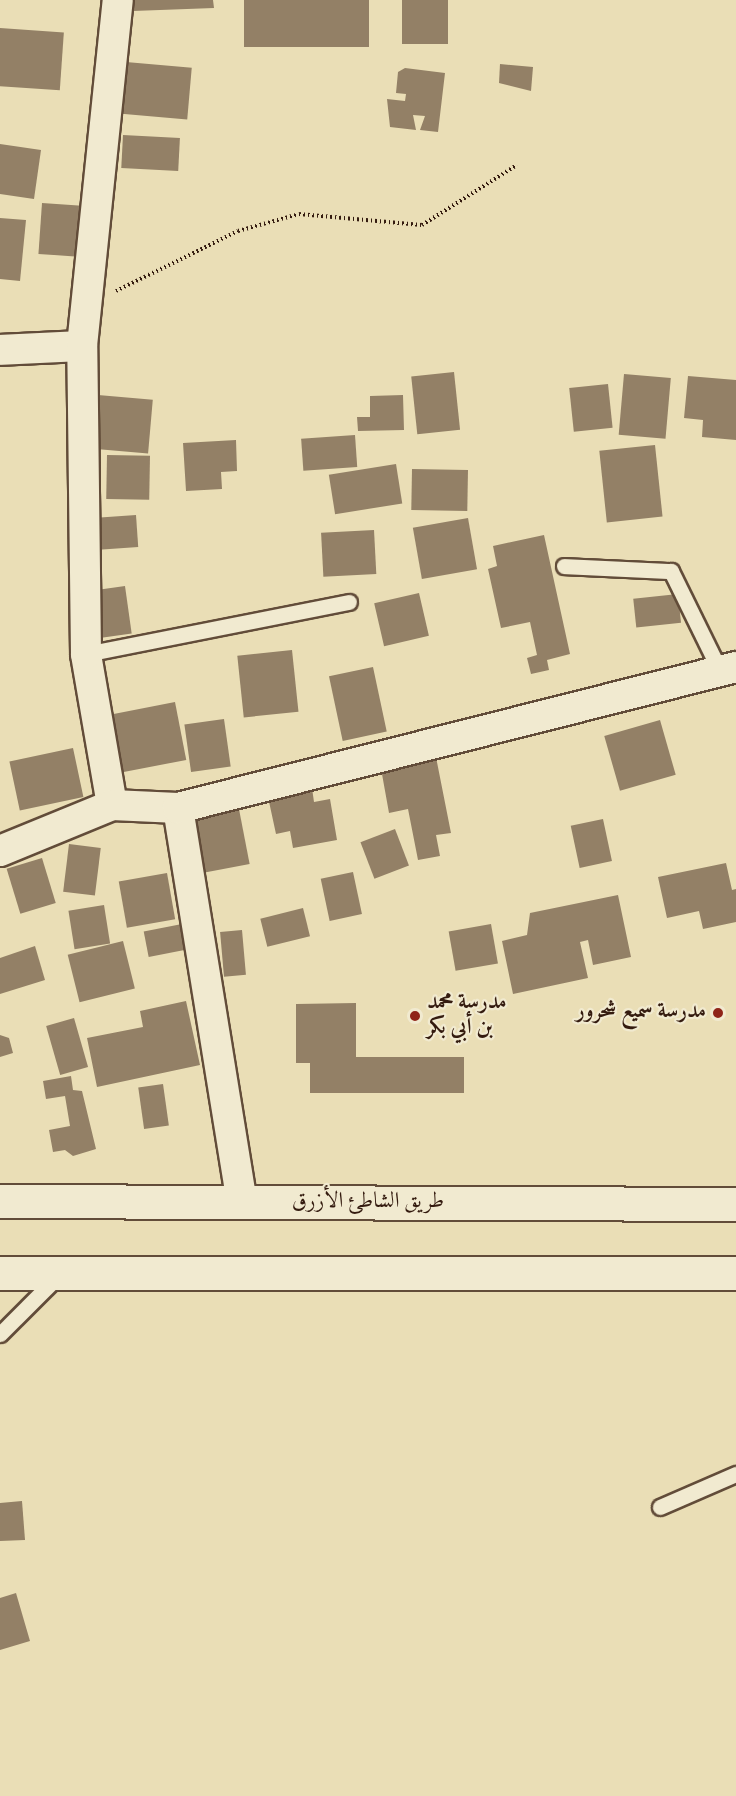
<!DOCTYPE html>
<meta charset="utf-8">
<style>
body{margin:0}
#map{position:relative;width:736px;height:1796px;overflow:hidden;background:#eadeb6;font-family:"Sorts Mill Goudy",Amiri,serif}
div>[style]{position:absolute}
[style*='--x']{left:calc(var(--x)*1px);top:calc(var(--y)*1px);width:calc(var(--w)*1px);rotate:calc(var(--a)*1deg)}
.building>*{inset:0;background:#938066;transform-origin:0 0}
.path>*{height:4px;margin-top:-2px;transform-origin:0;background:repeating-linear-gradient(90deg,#341b0f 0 1.5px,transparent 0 4.5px)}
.roads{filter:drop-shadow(2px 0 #624c39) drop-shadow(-2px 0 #624c39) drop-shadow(0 2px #624c39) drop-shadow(0 -2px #624c39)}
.lane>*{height:15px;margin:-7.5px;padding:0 7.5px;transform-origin:7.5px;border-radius:7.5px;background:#f1ead0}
.street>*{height:30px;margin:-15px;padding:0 15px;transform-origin:15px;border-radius:15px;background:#f1ead0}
.secondary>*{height:33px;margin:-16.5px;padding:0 16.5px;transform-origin:16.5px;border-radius:16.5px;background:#f1ead0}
.dots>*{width:16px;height:16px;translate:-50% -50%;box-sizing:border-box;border:3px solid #f1ead0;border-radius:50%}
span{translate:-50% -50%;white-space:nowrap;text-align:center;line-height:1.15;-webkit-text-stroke:4.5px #f1ead0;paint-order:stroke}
.poi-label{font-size:22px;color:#341b0f;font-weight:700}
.left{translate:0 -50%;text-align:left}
.right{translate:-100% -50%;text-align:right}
.street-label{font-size:22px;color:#341b0f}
</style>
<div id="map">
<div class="building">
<i style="clip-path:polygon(133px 0,213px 0,214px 8px,133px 11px)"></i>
<i style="left:244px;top:0;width:125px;height:47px"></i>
<i style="left:402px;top:0;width:46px;height:44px"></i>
<i style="left:0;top:28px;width:64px;height:58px;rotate:4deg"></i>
<i style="left:126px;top:62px;width:66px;height:52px;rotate:5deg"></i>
<i style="clip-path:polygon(500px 64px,533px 67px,531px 91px,499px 83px)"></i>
<i style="clip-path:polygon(405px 68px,445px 73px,438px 132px,420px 130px,425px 116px,413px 115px,416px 130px,390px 127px,387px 99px,405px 101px,406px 94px,396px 93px,398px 72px)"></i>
<i style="left:123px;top:135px;width:57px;height:33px;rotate:3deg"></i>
<i style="clip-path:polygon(0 144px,41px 150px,34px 199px,0 194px)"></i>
<i style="left:42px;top:203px;width:40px;height:51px;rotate:4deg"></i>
<i style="clip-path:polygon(0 218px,26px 220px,20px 281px,0 279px)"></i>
<i style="left:454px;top:372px;width:58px;height:43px;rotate:84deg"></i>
<i style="left:624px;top:374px;width:47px;height:61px;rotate:5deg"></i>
<i style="clip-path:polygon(688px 376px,736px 380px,736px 440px,702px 437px,703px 420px,684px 418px)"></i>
<i style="left:608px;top:384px;width:44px;height:39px;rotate:84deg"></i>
<i style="left:98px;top:395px;width:55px;height:54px;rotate:5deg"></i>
<i style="clip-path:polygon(403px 395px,404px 430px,358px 431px,357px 417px,370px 417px,370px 396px)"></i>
<i style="left:355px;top:435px;width:32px;height:54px;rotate:86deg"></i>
<i style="clip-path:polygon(236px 440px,237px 471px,221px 472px,222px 489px,186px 491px,183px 443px)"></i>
<i style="left:655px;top:445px;width:72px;height:56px;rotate:84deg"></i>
<i style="left:107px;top:455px;width:43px;height:44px;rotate:1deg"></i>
<i style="left:396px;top:464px;width:40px;height:68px;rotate:81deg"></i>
<i style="left:412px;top:469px;width:56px;height:41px;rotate:1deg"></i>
<i style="left:136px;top:515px;width:32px;height:43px;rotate:86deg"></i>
<i style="left:468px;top:518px;width:52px;height:56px;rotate:80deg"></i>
<i style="left:374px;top:530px;width:44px;height:53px;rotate:87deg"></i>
<i style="clip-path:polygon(544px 535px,570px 654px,547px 660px,549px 670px,531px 674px,527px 658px,537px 655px,530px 622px,501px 628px,488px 569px,497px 566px,493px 546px)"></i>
<i style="left:125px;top:586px;width:48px;height:34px;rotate:82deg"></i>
<i style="left:419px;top:593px;width:44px;height:46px;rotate:77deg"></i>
<i style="left:678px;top:594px;width:29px;height:45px;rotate:84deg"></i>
<i style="left:292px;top:650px;width:62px;height:55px;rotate:84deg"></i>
<i style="left:373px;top:667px;width:66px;height:45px;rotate:78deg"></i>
<i style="left:175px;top:702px;width:59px;height:69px;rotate:79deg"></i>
<i style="left:224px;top:719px;width:48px;height:40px;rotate:82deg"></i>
<i style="left:660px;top:720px;width:57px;height:58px;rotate:74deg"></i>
<i style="left:73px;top:748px;width:50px;height:65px;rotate:78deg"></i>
<i style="clip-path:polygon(435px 752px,451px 833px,436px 835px,440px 856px,418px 860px,408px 809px,389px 813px,380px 763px)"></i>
<i style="clip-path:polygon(312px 788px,314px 802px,330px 799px,337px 840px,293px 848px,290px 831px,276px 834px,268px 797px)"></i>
<i style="left:238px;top:804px;width:61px;height:47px;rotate:79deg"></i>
<i style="left:603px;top:819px;width:43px;height:33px;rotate:78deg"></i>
<i style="left:395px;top:829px;width:39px;height:37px;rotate:69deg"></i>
<i style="left:69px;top:844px;width:32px;height:48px;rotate:7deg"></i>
<i style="left:42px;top:858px;width:47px;height:37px;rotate:73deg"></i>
<i style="clip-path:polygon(726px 863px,732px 890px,736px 889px,736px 922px,703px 929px,699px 911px,667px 918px,658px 877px)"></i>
<i style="left:353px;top:872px;width:43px;height:33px;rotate:78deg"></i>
<i style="left:167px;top:873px;width:47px;height:49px;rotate:80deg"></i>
<i style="clip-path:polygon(618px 895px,631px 957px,593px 965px,588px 940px,580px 942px,588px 978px,513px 994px,502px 941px,527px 935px,530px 913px)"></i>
<i style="left:104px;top:905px;width:39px;height:36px;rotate:81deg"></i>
<i style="left:303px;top:908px;width:29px;height:44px;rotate:76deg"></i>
<i style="left:182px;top:924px;width:26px;height:39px;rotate:79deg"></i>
<i style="left:491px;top:924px;width:40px;height:43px;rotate:80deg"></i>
<i style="left:242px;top:930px;width:45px;height:22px;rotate:85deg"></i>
<i style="left:123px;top:941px;width:49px;height:57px;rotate:76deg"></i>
<i style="clip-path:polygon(35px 946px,45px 980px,0 994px,0 958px)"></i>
<i style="clip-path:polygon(186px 1001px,200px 1065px,97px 1087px,87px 1038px,143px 1027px,140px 1011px)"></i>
<i style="clip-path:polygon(356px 1003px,356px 1057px,464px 1057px,464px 1093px,310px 1093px,310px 1063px,296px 1063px,296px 1004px)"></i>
<i style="left:74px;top:1018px;width:51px;height:29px;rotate:74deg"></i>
<i style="clip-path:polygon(0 1035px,9px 1038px,13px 1053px,0 1057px)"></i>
<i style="clip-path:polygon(71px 1076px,73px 1090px,82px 1091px,96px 1149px,73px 1156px,65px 1150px,53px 1152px,49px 1130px,70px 1126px,65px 1096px,46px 1099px,43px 1081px)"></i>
<i style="left:163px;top:1084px;width:42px;height:25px;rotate:82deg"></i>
<i style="clip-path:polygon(22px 1501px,25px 1540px,0 1541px,0 1503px)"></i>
<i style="clip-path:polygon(16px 1593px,30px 1641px,0 1650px,0 1598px)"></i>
</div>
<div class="path">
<i style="--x:116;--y:291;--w:136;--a:-26.2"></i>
<i style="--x:238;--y:231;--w:63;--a:-15.6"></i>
<i style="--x:299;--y:214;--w:123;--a:5.1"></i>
<i style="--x:422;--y:225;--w:112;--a:-32.3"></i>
</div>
<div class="roads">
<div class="lane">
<i style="--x:564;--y:566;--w:107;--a:2.7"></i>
<i style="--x:671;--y:571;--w:111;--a:63.9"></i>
<i style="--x:86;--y:654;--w:268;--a:-11.2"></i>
<i style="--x:0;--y:1334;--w:81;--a:-45"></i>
<i style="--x:660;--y:1507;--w:83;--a:-23.5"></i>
</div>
<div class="street">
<i style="--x:0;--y:350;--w:82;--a:-2.8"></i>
<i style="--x:112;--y:805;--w:153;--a:-99.8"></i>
<i style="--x:86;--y:654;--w:308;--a:-90.7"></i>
<i style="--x:82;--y:346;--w:348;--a:-84.1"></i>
<i style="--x:178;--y:808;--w:400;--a:80.8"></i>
<i style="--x:0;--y:851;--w:121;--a:-22.3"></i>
<i style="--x:112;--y:805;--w:66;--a:2.6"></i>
<i style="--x:178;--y:808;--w:576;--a:-14.18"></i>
</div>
<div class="secondary">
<i style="--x:0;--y:1201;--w:736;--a:0.23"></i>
<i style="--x:0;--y:1273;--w:736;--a:0"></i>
</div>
</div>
<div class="dots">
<i style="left:718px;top:1013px;background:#8f2418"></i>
<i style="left:415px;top:1016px;background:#8f2418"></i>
</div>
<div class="poi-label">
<span class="left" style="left:427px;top:1016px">مدرسة محمد<br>بن أبي بكر</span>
<span class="right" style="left:706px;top:1013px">مدرسة سميع شحرور</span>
</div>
<div class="street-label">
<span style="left:368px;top:1203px">طريق الشاطئ الأزرق</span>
</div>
</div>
